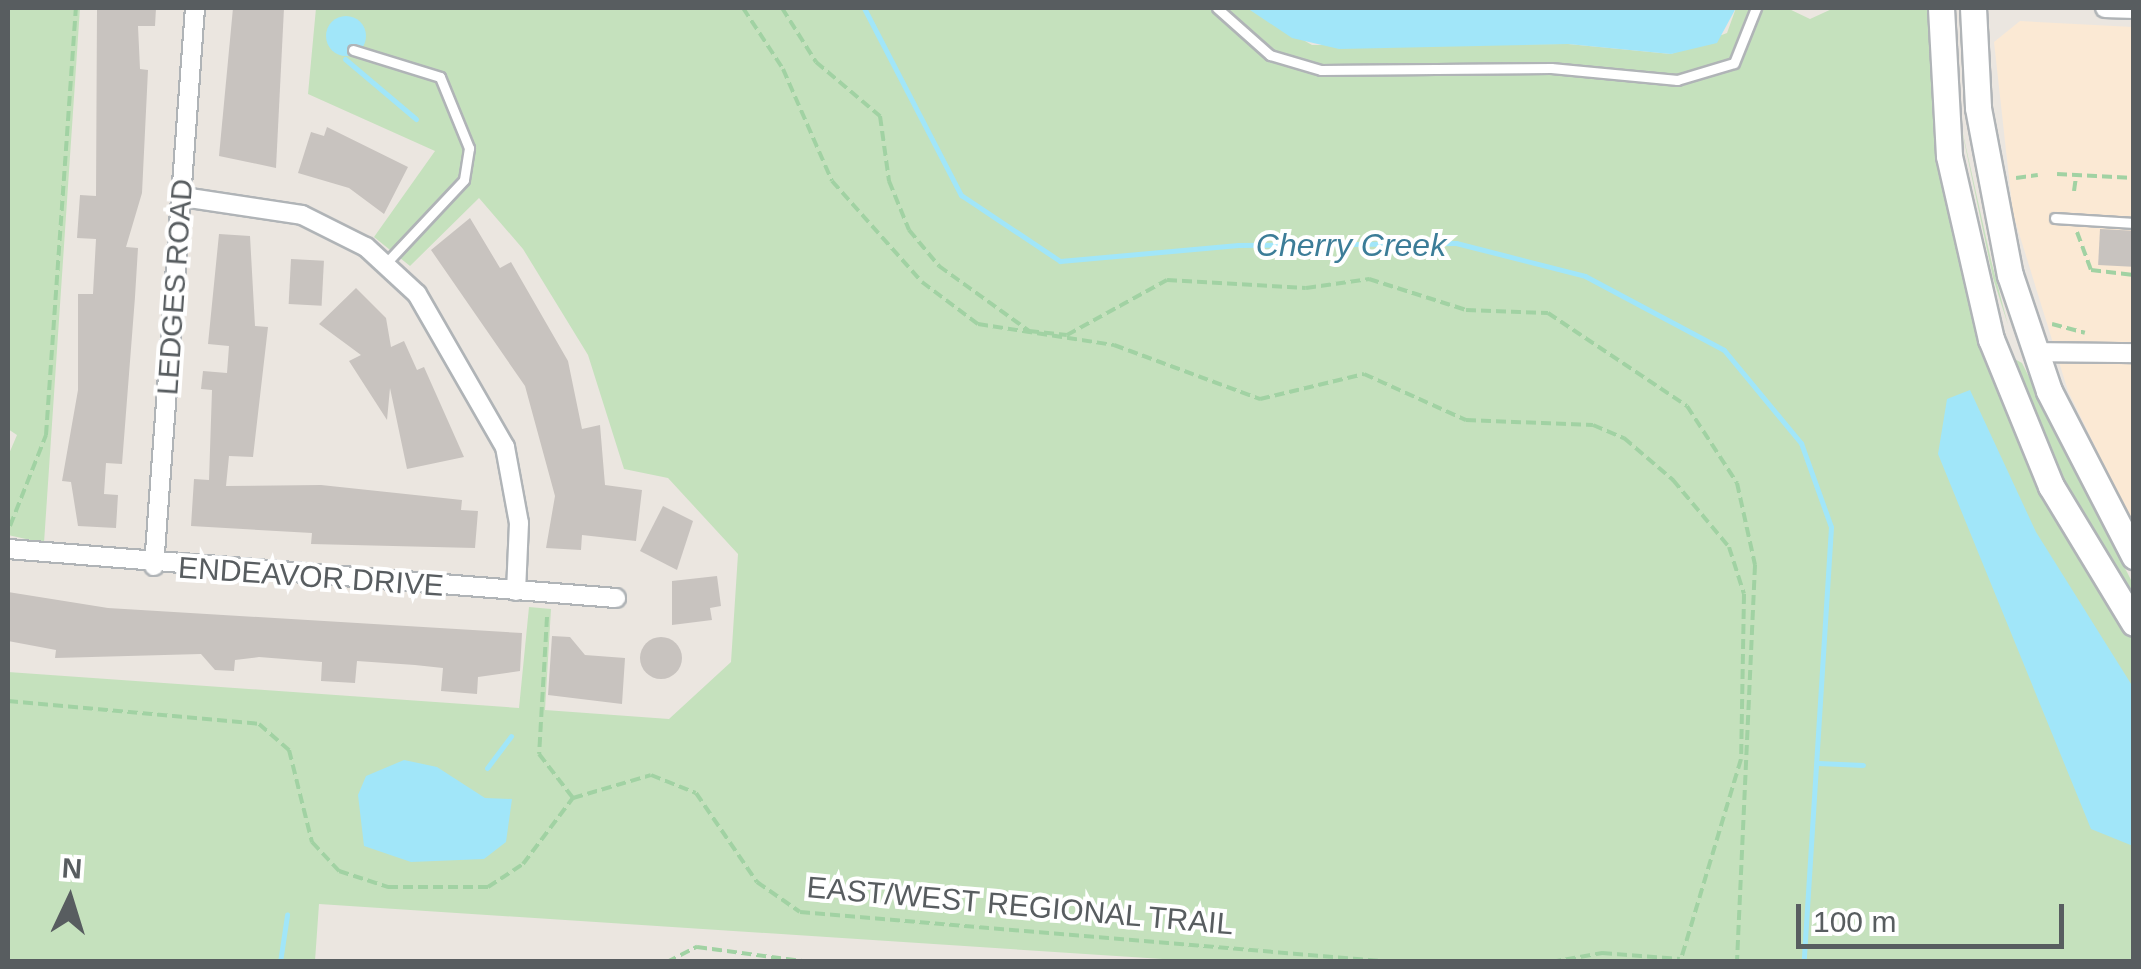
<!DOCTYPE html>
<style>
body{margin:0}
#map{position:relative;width:2141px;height:969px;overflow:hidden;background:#ebe6e0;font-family:Arial,sans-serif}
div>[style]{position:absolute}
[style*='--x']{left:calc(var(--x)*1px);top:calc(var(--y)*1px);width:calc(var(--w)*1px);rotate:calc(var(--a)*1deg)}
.commercial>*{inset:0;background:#fbe9d4}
.green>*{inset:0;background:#c5e1bd}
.water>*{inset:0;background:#a1e6f9}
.round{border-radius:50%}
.stream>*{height:5px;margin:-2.5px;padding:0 2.5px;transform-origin:2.5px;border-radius:2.5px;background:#a1e6f9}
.building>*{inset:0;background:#c8c3bf;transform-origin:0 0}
.path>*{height:4px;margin-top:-2px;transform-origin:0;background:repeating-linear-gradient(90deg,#a1d2a3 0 10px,transparent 0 15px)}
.roads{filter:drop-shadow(2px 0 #b0b4b7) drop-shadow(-2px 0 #b0b4b7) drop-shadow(0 2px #b0b4b7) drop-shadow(0 -2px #b0b4b7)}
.lane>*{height:9px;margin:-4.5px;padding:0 4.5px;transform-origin:4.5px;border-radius:4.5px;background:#fff}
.street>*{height:18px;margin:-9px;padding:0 9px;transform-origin:9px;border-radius:9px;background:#fff}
.secondary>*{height:25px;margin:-12.5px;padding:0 12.5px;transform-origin:12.5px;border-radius:12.5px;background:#fff}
span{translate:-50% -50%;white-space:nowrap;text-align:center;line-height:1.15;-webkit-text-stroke:8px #fff;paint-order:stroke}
.street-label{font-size:30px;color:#585d60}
.water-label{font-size:32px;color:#3c7d98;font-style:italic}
.frame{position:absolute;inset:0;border:10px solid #585d60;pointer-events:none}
.north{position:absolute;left:20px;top:849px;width:100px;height:100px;-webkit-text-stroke:8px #fff;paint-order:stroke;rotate:4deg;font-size:28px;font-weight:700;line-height:40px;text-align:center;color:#585d60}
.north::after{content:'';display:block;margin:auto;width:35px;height:45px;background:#585d60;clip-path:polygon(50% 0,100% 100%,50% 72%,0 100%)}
.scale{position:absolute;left:1796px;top:904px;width:268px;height:45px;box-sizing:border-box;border:5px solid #585d60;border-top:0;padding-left:12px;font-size:30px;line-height:35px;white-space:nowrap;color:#585d60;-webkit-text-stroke:8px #fff;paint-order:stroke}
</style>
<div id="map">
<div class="commercial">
<i style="clip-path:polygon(2020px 21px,2133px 27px,2133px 524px,2068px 391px,2013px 214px,1994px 42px)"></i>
</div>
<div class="green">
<i style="clip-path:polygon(8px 8px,80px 8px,44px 543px,8px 535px,8px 456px,17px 435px,8px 429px)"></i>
<i style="clip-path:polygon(316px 8px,1247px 8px,1312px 45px,1568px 44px,1671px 54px,1727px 33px,1736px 8px,1787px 8px,1810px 19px,1834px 8px,1931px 8px,1944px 185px,1987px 357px,2050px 506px,2133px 640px,2133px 961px,1209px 962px,319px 904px,315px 961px,8px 961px,8px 672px,519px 708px,529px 607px,551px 609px,545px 710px,669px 719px,731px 662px,738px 554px,668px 478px,624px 469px,588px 355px,523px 249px,479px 198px,410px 266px,374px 237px,435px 151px,308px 94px)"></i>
<i style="clip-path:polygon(1957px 107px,1991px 260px,2008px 325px,1993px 278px)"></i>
<i style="clip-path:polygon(2011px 357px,2022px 363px,2133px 584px,2133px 606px,2060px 481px)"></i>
</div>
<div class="water">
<i style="clip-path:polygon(1247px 8px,1736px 8px,1717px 43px,1671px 54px,1568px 44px,1339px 49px,1292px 38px)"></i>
<i class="round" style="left:326px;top:16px;width:40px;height:40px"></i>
<i style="clip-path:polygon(1970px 390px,2036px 532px,2133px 687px,2133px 846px,2091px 829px,1938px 454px,1947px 399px)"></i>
<i style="clip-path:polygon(404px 760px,437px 767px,485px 798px,512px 799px,506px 842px,484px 859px,411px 862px,364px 846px,358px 795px,366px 776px)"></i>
</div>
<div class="stream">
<i style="--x:864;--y:8;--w:211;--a:62.6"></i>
<i style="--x:961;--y:195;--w:119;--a:33.7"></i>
<i style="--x:1060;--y:261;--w:179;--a:-5.1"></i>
<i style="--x:1238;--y:245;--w:218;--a:-0.5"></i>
<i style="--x:1456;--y:243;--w:133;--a:14.3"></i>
<i style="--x:1585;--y:276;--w:157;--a:28"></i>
<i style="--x:1724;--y:350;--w:121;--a:50.4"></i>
<i style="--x:1801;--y:443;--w:89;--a:70.3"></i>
<i style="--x:1831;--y:527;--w:436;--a:93.6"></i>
<i style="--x:345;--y:59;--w:93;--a:40.2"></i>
<i style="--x:1818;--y:763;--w:45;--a:2.5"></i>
<i style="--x:487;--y:768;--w:40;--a:-53"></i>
<i style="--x:280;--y:962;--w:48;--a:-81.5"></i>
</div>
<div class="building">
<i style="clip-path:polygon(97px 8px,156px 8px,155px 26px,138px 26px,140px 69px,148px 70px,142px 193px,126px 247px,138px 248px,135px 297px,122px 464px,106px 463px,104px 494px,118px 495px,116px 528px,78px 526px,71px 482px,62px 481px,78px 390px,78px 294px,93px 294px,96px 239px,77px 238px,80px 195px,96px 196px)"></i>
<i style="clip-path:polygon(233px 8px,284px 8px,276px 168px,219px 156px)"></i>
<i style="clip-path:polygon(327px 127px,408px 167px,384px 214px,349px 188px,298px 173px,311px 132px,324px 136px)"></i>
<i style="clip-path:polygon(470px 218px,500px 268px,511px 262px,568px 361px,582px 429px,600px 425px,605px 485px,642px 490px,636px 541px,582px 535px,581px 550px,546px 548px,555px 496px,525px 386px,431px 250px)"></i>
<i style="left:2100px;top:229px;width:34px;height:36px;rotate:3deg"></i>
<i style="clip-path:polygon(219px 234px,250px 236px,255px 326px,268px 327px,253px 457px,229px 456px,226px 486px,321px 485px,462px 500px,461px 510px,478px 511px,475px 548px,311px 544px,312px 533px,191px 526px,194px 479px,209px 480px,212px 390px,201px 389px,203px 371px,227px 373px,229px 346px,208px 344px)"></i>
<i style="left:291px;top:259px;width:33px;height:45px;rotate:3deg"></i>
<i style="clip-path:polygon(356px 288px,386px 318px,391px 347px,404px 341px,417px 370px,424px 367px,464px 457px,407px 469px,390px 388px,387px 420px,349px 361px,361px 355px,319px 324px)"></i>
<i style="clip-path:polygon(663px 506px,693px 521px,677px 570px,640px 551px)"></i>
<i style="clip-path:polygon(717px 576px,721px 606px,710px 608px,712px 620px,672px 625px,672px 581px)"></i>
<i style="clip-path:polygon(8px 592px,108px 608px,522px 633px,520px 671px,478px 677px,477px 694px,441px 691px,443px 668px,415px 665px,357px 661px,355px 683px,321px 681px,322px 662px,259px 657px,235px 660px,234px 671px,215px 670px,201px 654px,55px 658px,56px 650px,8px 641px)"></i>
<i style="clip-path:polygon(552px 636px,570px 637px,585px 655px,625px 658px,622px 704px,548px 695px)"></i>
<i class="round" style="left:640px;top:637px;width:42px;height:42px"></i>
</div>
<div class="path">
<i style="--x:743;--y:8;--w:73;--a:56.7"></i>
<i style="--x:783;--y:69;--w:122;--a:66.4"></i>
<i style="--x:832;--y:181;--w:135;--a:48.3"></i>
<i style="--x:922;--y:282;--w:70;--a:36.9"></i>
<i style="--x:978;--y:324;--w:138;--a:8.8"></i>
<i style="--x:1114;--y:345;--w:156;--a:20.3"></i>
<i style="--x:1260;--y:399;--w:107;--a:-13.5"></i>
<i style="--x:1364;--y:374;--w:112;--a:24.3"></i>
<i style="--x:1466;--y:420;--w:127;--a:2.3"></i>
<i style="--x:1593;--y:425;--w:34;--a:23"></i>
<i style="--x:1624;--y:438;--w:65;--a:40.6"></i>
<i style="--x:1673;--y:480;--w:87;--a:50.1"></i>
<i style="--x:1729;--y:547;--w:49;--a:72.3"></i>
<i style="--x:1744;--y:594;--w:165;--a:91"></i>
<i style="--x:1741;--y:759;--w:212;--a:106.7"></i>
<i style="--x:782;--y:8;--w:64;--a:57.8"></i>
<i style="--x:816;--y:62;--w:84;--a:40.2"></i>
<i style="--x:880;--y:116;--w:66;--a:82.1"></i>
<i style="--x:889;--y:181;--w:53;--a:67.8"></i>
<i style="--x:909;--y:230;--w:47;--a:50.2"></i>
<i style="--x:939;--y:266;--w:111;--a:35.8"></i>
<i style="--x:1029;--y:331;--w:38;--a:6"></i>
<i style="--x:1067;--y:335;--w:114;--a:-28.8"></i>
<i style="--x:1167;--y:280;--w:139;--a:3.3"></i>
<i style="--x:1306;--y:288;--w:64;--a:-8.1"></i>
<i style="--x:1369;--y:279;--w:102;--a:17.7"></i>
<i style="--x:1466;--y:310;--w:82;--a:2.1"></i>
<i style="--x:1548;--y:313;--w:167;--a:33.8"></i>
<i style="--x:1687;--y:406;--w:92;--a:57"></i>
<i style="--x:1737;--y:483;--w:84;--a:77.6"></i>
<i style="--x:1755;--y:565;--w:397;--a:92.6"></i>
<i style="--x:2057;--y:174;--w:77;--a:3"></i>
<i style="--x:2016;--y:178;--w:22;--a:-8"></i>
<i style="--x:2074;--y:191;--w:15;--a:-82"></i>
<i style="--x:2077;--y:232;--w:40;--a:69.8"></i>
<i style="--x:2091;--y:270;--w:43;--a:6.6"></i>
<i style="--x:2052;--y:324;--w:34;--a:15"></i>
<i style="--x:10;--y:526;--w:98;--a:-68.4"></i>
<i style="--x:46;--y:435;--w:428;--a:-86"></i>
<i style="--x:547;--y:617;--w:137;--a:93.3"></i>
<i style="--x:539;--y:754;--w:56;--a:52.3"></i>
<i style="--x:8;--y:701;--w:252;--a:5.2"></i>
<i style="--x:259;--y:724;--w:40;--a:41"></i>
<i style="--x:289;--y:750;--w:95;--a:76"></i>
<i style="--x:312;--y:842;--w:40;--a:47"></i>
<i style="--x:339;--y:871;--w:52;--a:18.1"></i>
<i style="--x:388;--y:887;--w:100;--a:0"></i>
<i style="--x:488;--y:887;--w:42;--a:-33.3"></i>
<i style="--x:523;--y:864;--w:83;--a:-52.9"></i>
<i style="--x:573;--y:798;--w:81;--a:-16.4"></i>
<i style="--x:651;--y:775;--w:48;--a:21.8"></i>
<i style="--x:696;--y:793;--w:108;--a:55.6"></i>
<i style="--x:757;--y:882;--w:52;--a:34.9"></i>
<i style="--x:800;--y:912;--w:595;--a:4.82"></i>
<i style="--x:667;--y:962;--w:34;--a:-27"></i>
<i style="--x:697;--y:947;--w:114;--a:7.6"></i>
<i style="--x:1551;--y:962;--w:52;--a:-10"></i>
<i style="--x:1602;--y:953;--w:78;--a:4.4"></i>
</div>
<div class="roads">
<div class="lane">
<i style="--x:1217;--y:8;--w:71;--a:41.6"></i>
<i style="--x:1270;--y:55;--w:53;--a:16.4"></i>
<i style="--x:1321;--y:70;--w:230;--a:-0.5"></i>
<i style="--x:1551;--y:68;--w:127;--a:5.4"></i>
<i style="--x:1677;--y:80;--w:59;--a:-16.6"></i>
<i style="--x:1734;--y:63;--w:59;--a:-68.2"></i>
<i style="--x:353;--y:50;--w:91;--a:17.2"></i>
<i style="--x:440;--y:77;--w:77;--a:67.8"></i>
<i style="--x:469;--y:148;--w:32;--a:99"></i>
<i style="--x:464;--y:180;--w:114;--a:133.2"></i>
<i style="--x:2055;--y:218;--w:79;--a:3.6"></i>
</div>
<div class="street">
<i style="--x:2105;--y:8;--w:29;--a:2"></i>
<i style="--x:183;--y:197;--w:120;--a:8.6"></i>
<i style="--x:302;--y:215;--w:72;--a:26.6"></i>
<i style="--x:366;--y:247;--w:69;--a:42.7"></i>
<i style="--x:417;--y:294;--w:177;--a:60.1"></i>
<i style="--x:505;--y:447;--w:77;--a:79.6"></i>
<i style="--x:519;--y:523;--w:68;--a:92.5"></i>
<i style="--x:2035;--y:352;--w:99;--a:0.6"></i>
<i style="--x:8;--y:549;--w:610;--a:4.61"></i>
<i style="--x:154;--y:566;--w:560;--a:-85.8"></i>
</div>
<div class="secondary">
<i style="--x:1941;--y:8;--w:148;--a:86.9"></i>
<i style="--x:1949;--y:156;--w:188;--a:77.1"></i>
<i style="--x:1991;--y:339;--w:159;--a:67.8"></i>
<i style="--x:2051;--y:486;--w:160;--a:58.8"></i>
<i style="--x:1973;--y:8;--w:100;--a:87.1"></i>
<i style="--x:1978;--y:108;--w:170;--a:79.2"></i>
<i style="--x:2010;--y:275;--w:122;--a:71.4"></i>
<i style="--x:2049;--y:391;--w:186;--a:62.7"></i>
</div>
</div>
<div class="street-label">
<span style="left:175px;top:287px;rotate:-86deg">LEDGES ROAD</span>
<span style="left:311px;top:577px;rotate:4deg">ENDEAVOR DRIVE</span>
<span style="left:1020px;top:906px;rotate:5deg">EAST/WEST REGIONAL TRAIL</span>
</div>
<div class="water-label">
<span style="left:1351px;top:245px">Cherry Creek</span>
</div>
<div class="frame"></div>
<div class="north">N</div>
<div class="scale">100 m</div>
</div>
